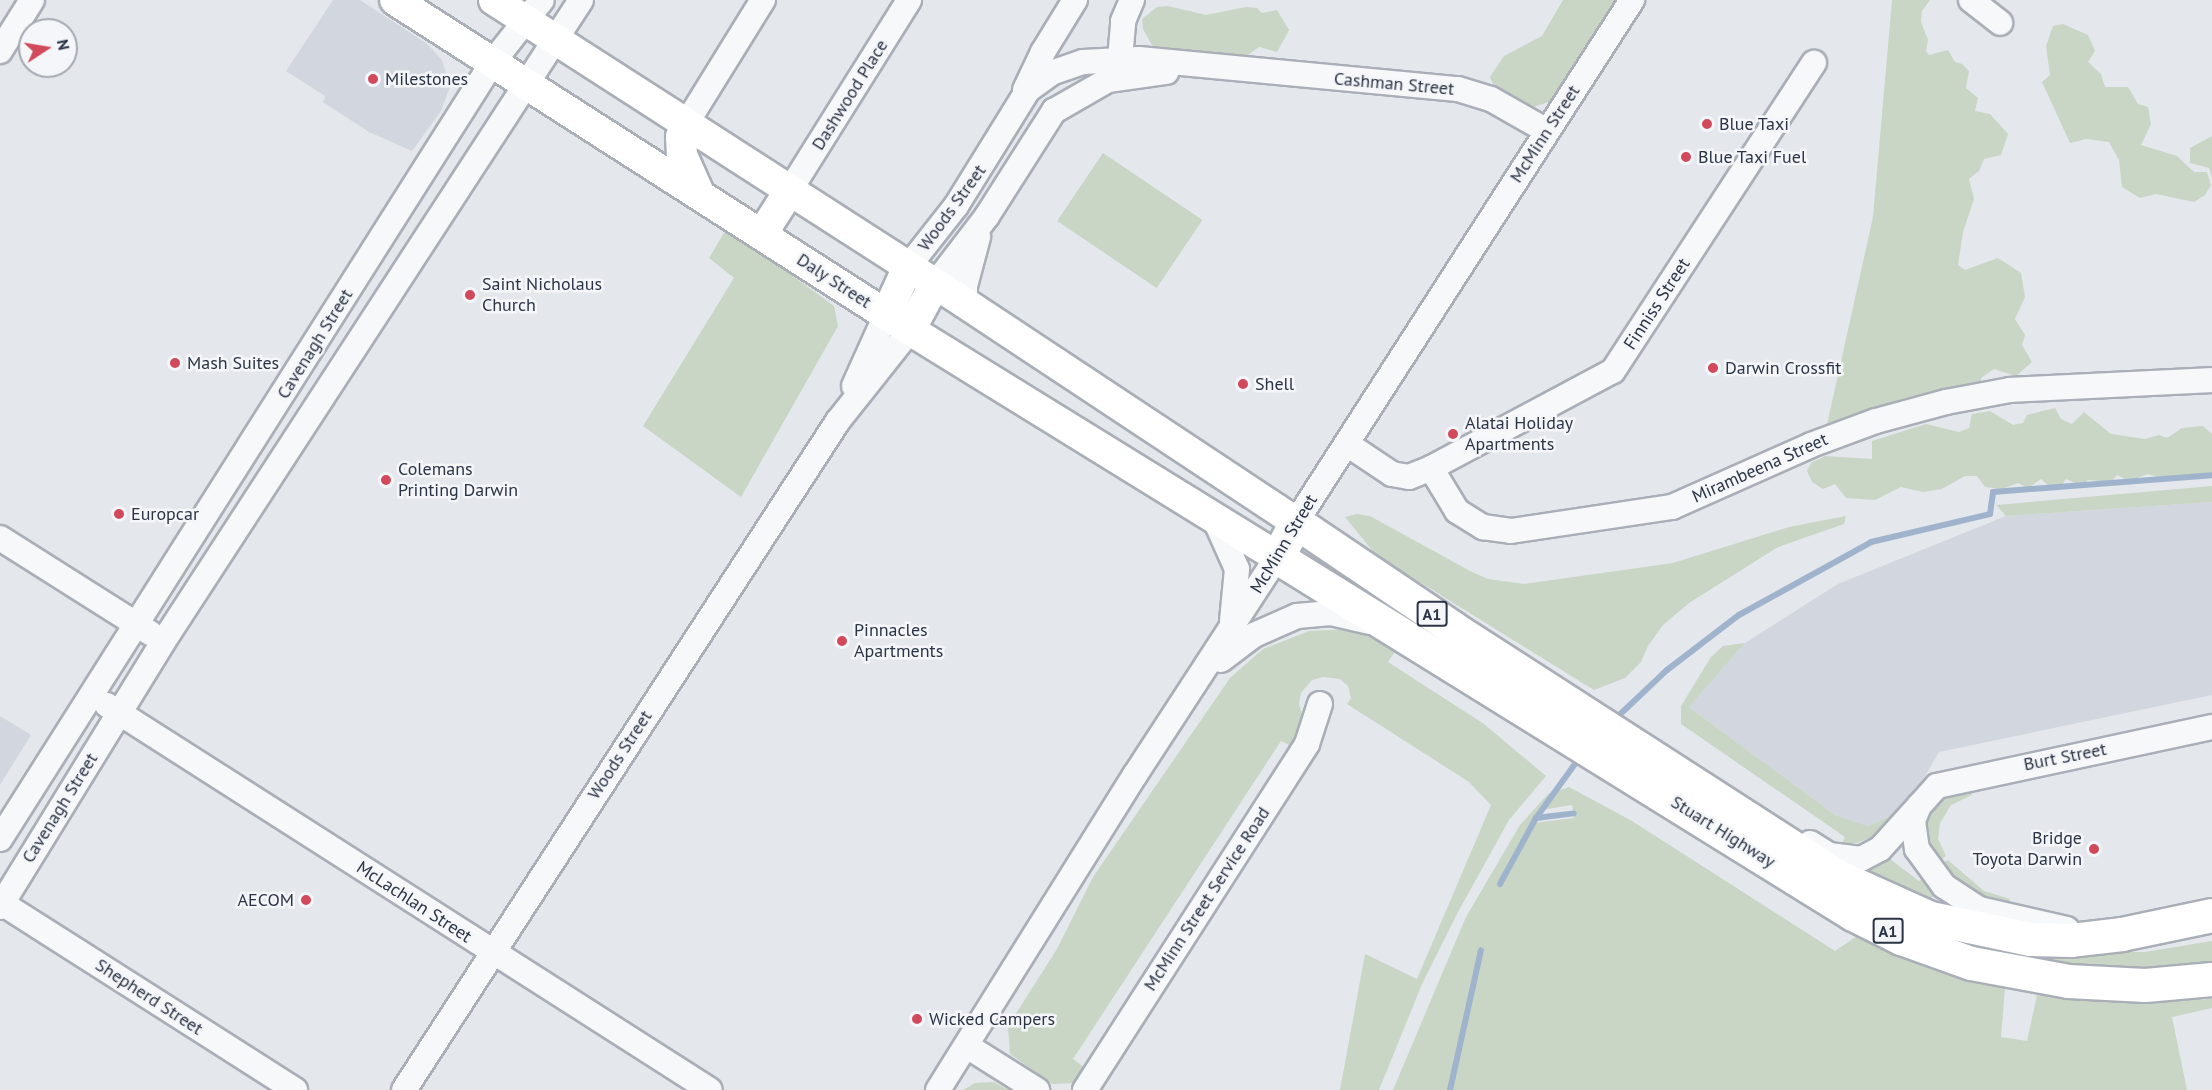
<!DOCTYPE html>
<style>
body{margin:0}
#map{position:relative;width:2212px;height:1090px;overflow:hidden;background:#e4e7ec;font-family:"PT Sans",sans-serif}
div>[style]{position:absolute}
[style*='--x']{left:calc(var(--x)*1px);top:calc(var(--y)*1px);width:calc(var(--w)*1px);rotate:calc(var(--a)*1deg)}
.built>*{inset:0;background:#d2d6de}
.green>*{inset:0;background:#c9d6c5;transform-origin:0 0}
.stream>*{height:6px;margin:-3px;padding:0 3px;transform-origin:3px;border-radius:3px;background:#9fb4cc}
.roads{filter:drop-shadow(2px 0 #a9aeb7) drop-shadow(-2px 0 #a9aeb7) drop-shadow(0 2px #a9aeb7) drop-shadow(0 -2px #a9aeb7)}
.minor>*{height:24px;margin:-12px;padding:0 12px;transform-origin:12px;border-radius:12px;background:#f7f8fa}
.major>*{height:30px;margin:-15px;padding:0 15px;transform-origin:15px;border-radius:15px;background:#fff}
.highway>*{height:33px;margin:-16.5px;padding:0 16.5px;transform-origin:16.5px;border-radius:16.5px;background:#fff}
.dots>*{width:16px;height:16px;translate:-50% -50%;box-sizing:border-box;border:3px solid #f4f6f9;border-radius:50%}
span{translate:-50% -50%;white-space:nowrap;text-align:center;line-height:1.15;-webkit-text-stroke:5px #f4f6f9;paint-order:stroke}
.shield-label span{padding:2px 4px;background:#f4f6f9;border:2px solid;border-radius:4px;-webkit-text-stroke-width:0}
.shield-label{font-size:16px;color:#2b3445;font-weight:700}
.poi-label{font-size:18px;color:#2b3445}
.left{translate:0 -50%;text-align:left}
.right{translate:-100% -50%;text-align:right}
.street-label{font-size:18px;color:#2b3445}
.north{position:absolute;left:18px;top:18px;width:60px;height:60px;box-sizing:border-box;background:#f4f6f9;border:2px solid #a4a8b1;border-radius:50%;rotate:78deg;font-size:16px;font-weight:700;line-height:24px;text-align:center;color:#2b3445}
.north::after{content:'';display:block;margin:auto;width:21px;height:27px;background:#d1495b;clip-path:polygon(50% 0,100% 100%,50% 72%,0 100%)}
</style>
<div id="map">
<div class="built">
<i style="clip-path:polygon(333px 0,360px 0,426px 43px,442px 60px,450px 87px,441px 111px,412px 151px,369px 132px,323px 102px,325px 96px,286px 71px)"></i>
<i style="clip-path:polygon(2212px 502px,2212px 695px,1939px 752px,1906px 809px,1868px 826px,1835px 815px,1689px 707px,1745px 643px,1838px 584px,2006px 516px)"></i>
<i style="clip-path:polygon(0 716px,31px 735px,0 785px)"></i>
</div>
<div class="green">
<i style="clip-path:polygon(1563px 0,1618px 0,1554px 100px,1534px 107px,1493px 84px,1490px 77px,1504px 56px,1542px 36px)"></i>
<i style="clip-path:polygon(1892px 0,1930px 0,1922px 11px,1921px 22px,1928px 40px,1926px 51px,1929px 55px,1948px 50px,1955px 62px,1962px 64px,1969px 71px,1966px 88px,1978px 98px,1975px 111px,1990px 114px,2008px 134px,2001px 155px,1984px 159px,1979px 171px,1969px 179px,1974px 199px,1963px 232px,1958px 265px,1965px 270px,1998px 258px,2021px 273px,2025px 297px,2015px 319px,2025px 335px,2022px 345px,2032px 362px,2016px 376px,1994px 369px,1981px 378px,1982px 385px,1905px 398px,1826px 429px,1873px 217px)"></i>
<i style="clip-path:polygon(1168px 6px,1206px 15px,1246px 7px,1257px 8px,1262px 13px,1277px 10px,1289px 30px,1277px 52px,1259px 47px,1238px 62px,1204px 51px,1179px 55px,1171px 49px,1153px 47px,1143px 29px,1142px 19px,1157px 7px)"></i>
<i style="clip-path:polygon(2063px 24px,2088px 35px,2095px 51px,2088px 62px,2101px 74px,2105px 87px,2128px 87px,2138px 104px,2148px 107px,2151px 124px,2141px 145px,2177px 156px,2194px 172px,2207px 172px,2211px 185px,2205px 195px,2194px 202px,2156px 194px,2140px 198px,2122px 187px,2119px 160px,2109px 142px,2086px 139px,2070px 143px,2042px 82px,2050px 75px,2046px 46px,2053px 26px)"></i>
<i style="clip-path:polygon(2212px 136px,2212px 178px,2209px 168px,2190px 163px,2190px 148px)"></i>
<i style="left:1103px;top:153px;width:120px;height:82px;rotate:34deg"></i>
<i style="clip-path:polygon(727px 228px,834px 306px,838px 326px,741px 497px,643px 426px,734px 278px,709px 258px)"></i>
<i style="clip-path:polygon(2055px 408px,2061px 419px,2072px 424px,2084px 412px,2111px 434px,2145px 439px,2159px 435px,2167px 438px,2182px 428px,2203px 426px,2212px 434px,2212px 474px,2163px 478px,2148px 474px,2129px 481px,2117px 475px,2111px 482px,2088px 480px,2082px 486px,2066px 479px,2061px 486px,2050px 487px,2041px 479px,2028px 488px,2018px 483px,2002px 489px,1985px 487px,1977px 476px,1965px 476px,1942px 489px,1923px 492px,1901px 487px,1875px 500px,1846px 498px,1835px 484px,1823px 489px,1812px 482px,1807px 471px,1811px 463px,1825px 456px,1872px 459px,1872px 441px,1926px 424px,1959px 432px,1969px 428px,1972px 414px,1990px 411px,2013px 425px,2023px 423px,2027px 415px)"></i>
<i style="clip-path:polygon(2212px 486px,2212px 502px,2006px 516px,1996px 505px)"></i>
<i style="clip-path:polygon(1357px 514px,1370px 516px,1470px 571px,1488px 579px,1524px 584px,1673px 563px,1789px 527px,1846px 516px,1844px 524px,1778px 547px,1689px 603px,1663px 625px,1648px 646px,1641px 662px,1625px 678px,1594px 690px,1376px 555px,1345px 517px)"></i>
<i style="clip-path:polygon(1349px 629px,1398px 647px,1388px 662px,1484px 724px,1546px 776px,1509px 820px,1458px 912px,1422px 984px,1379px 1090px,1340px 1090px,1365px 954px,1417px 979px,1491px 805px,1469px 782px,1347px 704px,1351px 698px,1348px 686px,1340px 679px,1323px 677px,1312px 680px,1301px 693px,1299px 704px,1304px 721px,1295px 748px,1281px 741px,1073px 1059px,1089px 1071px,1074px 1083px,1053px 1084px,1010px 1054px,1008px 1026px,1057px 949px,1093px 877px,1230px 678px,1263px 649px,1309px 631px)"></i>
<i style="clip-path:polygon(1745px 643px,1689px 707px,1835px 815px,1868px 826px,1906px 809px,1882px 838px,1876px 835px,1857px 843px,1842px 844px,1845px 837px,1681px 724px,1681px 706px,1711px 657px,1723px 646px)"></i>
<i style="clip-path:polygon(evenodd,1569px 787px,1632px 821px,1835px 951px,1857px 936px,1918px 961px,2005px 988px,2001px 1037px,2027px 1041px,2037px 995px,2130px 1003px,2212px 999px,2212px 1008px,2172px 1017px,2187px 1090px,1393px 1090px,1466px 917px,1520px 825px,1548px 794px,1569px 787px,1572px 805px,1574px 818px,1533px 823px,1541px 810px,1572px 805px)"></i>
<i style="clip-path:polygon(1971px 789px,1972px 795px,1951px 805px,1940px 823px,1938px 839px,1946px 856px,1937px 862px,1925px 833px,1930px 812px,1944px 797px)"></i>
<i style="clip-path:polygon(1886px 856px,1919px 881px,1928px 876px,1937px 885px,1930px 904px,1868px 872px,1867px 869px)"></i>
<i style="clip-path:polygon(1948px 860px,1984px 891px,2010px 899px,2008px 907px,1979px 898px,1955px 883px,1940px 865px)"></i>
<i style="clip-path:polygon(1930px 926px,2101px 952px,2145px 952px,2212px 941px,2212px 964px,2111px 975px,1975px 952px)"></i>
<i style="clip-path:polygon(994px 1082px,1008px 1090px,963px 1090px,975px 1083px)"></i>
</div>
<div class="stream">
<i style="--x:1613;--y:721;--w:74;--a:-43.4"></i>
<i style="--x:1667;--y:670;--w:91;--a:-37.4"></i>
<i style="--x:1739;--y:615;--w:151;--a:-28.9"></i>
<i style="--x:1871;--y:542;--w:122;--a:-13.2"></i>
<i style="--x:1990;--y:514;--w:22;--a:-82"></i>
<i style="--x:1993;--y:492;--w:220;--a:-4.4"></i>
<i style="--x:1536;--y:818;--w:38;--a:-7"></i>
<i style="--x:1500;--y:884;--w:75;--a:-61.4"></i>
<i style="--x:1536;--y:818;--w:75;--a:-54.2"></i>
<i style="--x:1450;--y:1090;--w:143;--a:-77.5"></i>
</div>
<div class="roads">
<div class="minor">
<i style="--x:1971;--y:0;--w:37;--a:38"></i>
<i style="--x:0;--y:51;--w:60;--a:-57.9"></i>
<i style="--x:1112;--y:70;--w:14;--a:-54"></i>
<i style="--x:1120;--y:59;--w:38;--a:-85"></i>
<i style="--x:1123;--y:21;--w:23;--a:-67"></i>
<i style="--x:1025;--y:90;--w:42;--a:-64.7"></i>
<i style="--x:1043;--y:52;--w:61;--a:-58.4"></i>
<i style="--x:686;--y:124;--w:146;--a:-58.2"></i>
<i style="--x:790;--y:190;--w:224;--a:-57.9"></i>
<i style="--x:908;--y:267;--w:78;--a:-51.8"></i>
<i style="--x:956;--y:206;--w:137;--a:-58.2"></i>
<i style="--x:1028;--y:90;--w:29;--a:-36"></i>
<i style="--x:1051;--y:73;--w:34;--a:-19"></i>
<i style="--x:1083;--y:62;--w:56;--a:-3.1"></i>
<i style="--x:1139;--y:59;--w:320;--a:5.4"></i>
<i style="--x:1458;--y:89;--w:34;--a:17"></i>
<i style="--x:1491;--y:99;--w:64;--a:29.7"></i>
<i style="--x:935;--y:284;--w:86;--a:-52.6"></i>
<i style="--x:987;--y:216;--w:125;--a:-57.5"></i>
<i style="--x:1054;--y:111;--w:62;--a:-29.9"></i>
<i style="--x:1108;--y:80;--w:59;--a:-7.9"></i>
<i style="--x:965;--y:303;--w:17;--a:-90"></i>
<i style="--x:965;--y:286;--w:51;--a:-75.1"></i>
<i style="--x:854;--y:386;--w:78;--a:-65.7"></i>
<i style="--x:1347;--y:444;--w:54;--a:33.7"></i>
<i style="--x:1392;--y:474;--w:17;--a:10"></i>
<i style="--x:1409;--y:477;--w:24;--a:-22"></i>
<i style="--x:1431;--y:468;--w:50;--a:58.8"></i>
<i style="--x:1457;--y:511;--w:31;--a:32"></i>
<i style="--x:1483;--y:527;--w:28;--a:8"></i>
<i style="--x:1511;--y:531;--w:163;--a:-8.5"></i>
<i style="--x:1672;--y:507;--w:152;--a:-24"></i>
<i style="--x:1811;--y:445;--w:69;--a:-20.3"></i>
<i style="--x:1876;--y:421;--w:73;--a:-15.2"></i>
<i style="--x:1946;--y:402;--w:65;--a:-10.6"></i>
<i style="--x:2010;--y:390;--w:202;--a:-2.8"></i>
<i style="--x:1431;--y:468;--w:206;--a:-28.1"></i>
<i style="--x:1613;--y:371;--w:368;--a:-56.9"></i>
<i style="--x:1216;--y:522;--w:51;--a:65.9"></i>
<i style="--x:1237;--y:569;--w:52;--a:95.5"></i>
<i style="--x:1296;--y:522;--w:621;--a:-57.23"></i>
<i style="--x:0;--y:538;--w:178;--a:32.3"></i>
<i style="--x:1221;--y:660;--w:41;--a:-37.1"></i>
<i style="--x:1254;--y:635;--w:47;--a:-23.8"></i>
<i style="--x:1297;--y:616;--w:34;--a:-5"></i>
<i style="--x:1331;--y:613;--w:40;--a:13"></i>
<i style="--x:107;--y:705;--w:715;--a:32.56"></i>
<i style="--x:1919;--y:806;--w:16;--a:112"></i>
<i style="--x:1913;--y:821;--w:28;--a:82"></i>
<i style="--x:1917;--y:849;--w:46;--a:53.9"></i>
<i style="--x:1944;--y:886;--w:42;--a:33.3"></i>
<i style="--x:1979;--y:909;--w:90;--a:12.8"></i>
<i style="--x:0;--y:839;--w:919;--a:-57.62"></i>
<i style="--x:492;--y:63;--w:80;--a:-51.6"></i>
<i style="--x:1810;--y:843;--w:22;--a:32"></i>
<i style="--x:1829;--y:855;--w:32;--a:7"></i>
<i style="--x:1861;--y:859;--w:21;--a:-28"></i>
<i style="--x:1880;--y:849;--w:85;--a:-47.9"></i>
<i style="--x:1937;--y:786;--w:281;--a:-12.1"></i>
<i style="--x:0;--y:902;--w:350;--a:32.5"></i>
<i style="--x:0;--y:907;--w:311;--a:-58.4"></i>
<i style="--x:163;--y:642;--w:766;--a:-56.93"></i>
<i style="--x:967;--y:1046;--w:83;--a:32.2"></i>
<i style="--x:404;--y:1090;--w:797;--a:-57.03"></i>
<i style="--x:838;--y:421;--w:116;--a:-51.6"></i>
<i style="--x:938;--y:1090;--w:372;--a:-58"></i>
<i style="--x:1135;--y:775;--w:260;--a:-56.9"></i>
<i style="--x:1085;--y:1090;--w:411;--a:-57.3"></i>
<i style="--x:1307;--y:744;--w:42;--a:-72"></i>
</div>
<div class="major">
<i style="--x:395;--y:0;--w:612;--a:32.65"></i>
<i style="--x:910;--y:330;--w:432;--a:31.7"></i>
<i style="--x:494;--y:0;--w:560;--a:32.75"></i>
<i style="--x:965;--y:303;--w:397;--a:33.5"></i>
<i style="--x:686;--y:124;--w:14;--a:111"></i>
<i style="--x:681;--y:137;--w:18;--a:87"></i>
<i style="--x:682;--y:155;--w:42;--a:65.9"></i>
<i style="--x:762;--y:234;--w:52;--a:-57.5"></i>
<i style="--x:886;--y:315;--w:53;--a:-65.4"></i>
<i style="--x:910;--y:330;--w:52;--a:-61.5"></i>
</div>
<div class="highway">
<i style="--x:2212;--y:915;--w:92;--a:168.1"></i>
<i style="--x:2122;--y:934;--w:51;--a:173.3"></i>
<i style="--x:2071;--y:940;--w:41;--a:-178.6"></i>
<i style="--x:2030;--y:939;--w:102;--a:-168.1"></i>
<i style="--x:1930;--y:918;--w:100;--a:-155.7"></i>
<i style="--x:1839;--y:877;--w:459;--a:-147.2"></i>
<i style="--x:1453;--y:628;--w:189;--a:-146"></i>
<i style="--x:1296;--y:522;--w:40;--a:118"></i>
<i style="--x:1277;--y:557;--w:678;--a:31.79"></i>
<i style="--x:1853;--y:914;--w:54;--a:26.6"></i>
<i style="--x:1901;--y:938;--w:74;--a:19.7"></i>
<i style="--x:1971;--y:963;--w:99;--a:10.5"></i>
<i style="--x:2068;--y:981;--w:77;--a:3"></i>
<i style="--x:2145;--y:985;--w:67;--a:-5.1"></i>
</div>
</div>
<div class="dots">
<i style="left:373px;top:79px;background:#d1495b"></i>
<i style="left:1707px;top:124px;background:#d1495b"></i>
<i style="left:1686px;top:157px;background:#d1495b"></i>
<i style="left:470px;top:295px;background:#d1495b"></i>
<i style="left:175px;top:363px;background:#d1495b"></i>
<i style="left:1713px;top:368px;background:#d1495b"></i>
<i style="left:1243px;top:384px;background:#d1495b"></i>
<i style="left:1453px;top:434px;background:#d1495b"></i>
<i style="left:386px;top:480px;background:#d1495b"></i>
<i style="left:119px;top:514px;background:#d1495b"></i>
<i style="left:842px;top:641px;background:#d1495b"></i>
<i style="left:2094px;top:849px;background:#d1495b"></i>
<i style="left:306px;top:900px;background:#d1495b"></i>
<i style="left:917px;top:1019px;background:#d1495b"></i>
</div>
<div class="shield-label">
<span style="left:1432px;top:614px">A1</span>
<span style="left:1888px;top:931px">A1</span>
</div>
<div class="poi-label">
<span class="left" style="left:385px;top:79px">Milestones</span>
<span class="left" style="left:1719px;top:124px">Blue Taxi</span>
<span class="left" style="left:1698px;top:157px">Blue Taxi Fuel</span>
<span class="left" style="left:482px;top:295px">Saint Nicholaus<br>Church</span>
<span class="left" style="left:187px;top:363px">Mash Suites</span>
<span class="left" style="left:1725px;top:368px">Darwin Crossfit</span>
<span class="left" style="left:1255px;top:384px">Shell</span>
<span class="left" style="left:1465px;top:434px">Alatai Holiday<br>Apartments</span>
<span class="left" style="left:398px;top:480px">Colemans<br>Printing Darwin</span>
<span class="left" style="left:131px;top:514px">Europcar</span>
<span class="left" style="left:854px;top:641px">Pinnacles<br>Apartments</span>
<span class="right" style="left:2082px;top:849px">Bridge<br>Toyota Darwin</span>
<span class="right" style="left:294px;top:900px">AECOM</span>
<span class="left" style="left:929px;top:1019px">Wicked Campers</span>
</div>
<div class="street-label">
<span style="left:1394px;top:84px;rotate:5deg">Cashman Street</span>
<span style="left:850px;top:95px;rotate:-58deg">Dashwood Place</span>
<span style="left:1545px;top:134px;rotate:-57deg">McMinn Street</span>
<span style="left:952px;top:208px;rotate:-54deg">Woods Street</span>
<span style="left:834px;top:281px;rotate:33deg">Daly Street</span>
<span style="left:1657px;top:304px;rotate:-57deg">Finniss Street</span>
<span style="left:315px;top:344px;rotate:-58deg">Cavenagh Street</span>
<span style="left:1760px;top:468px;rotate:-24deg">Mirambeena Street</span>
<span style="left:1284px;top:544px;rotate:-59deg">McMinn Street</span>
<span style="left:620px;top:755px;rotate:-57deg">Woods Street</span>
<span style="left:2065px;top:757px;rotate:-11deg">Burt Street</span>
<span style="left:60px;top:808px;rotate:-58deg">Cavenagh Street</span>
<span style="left:1723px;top:832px;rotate:32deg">Stuart Highway</span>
<span style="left:1207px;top:899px;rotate:-57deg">McMinn Street Service Road</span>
<span style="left:414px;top:902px;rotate:33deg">McLachlan Street</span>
<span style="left:149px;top:997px;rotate:33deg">Shepherd Street</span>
</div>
<div class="north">N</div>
</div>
